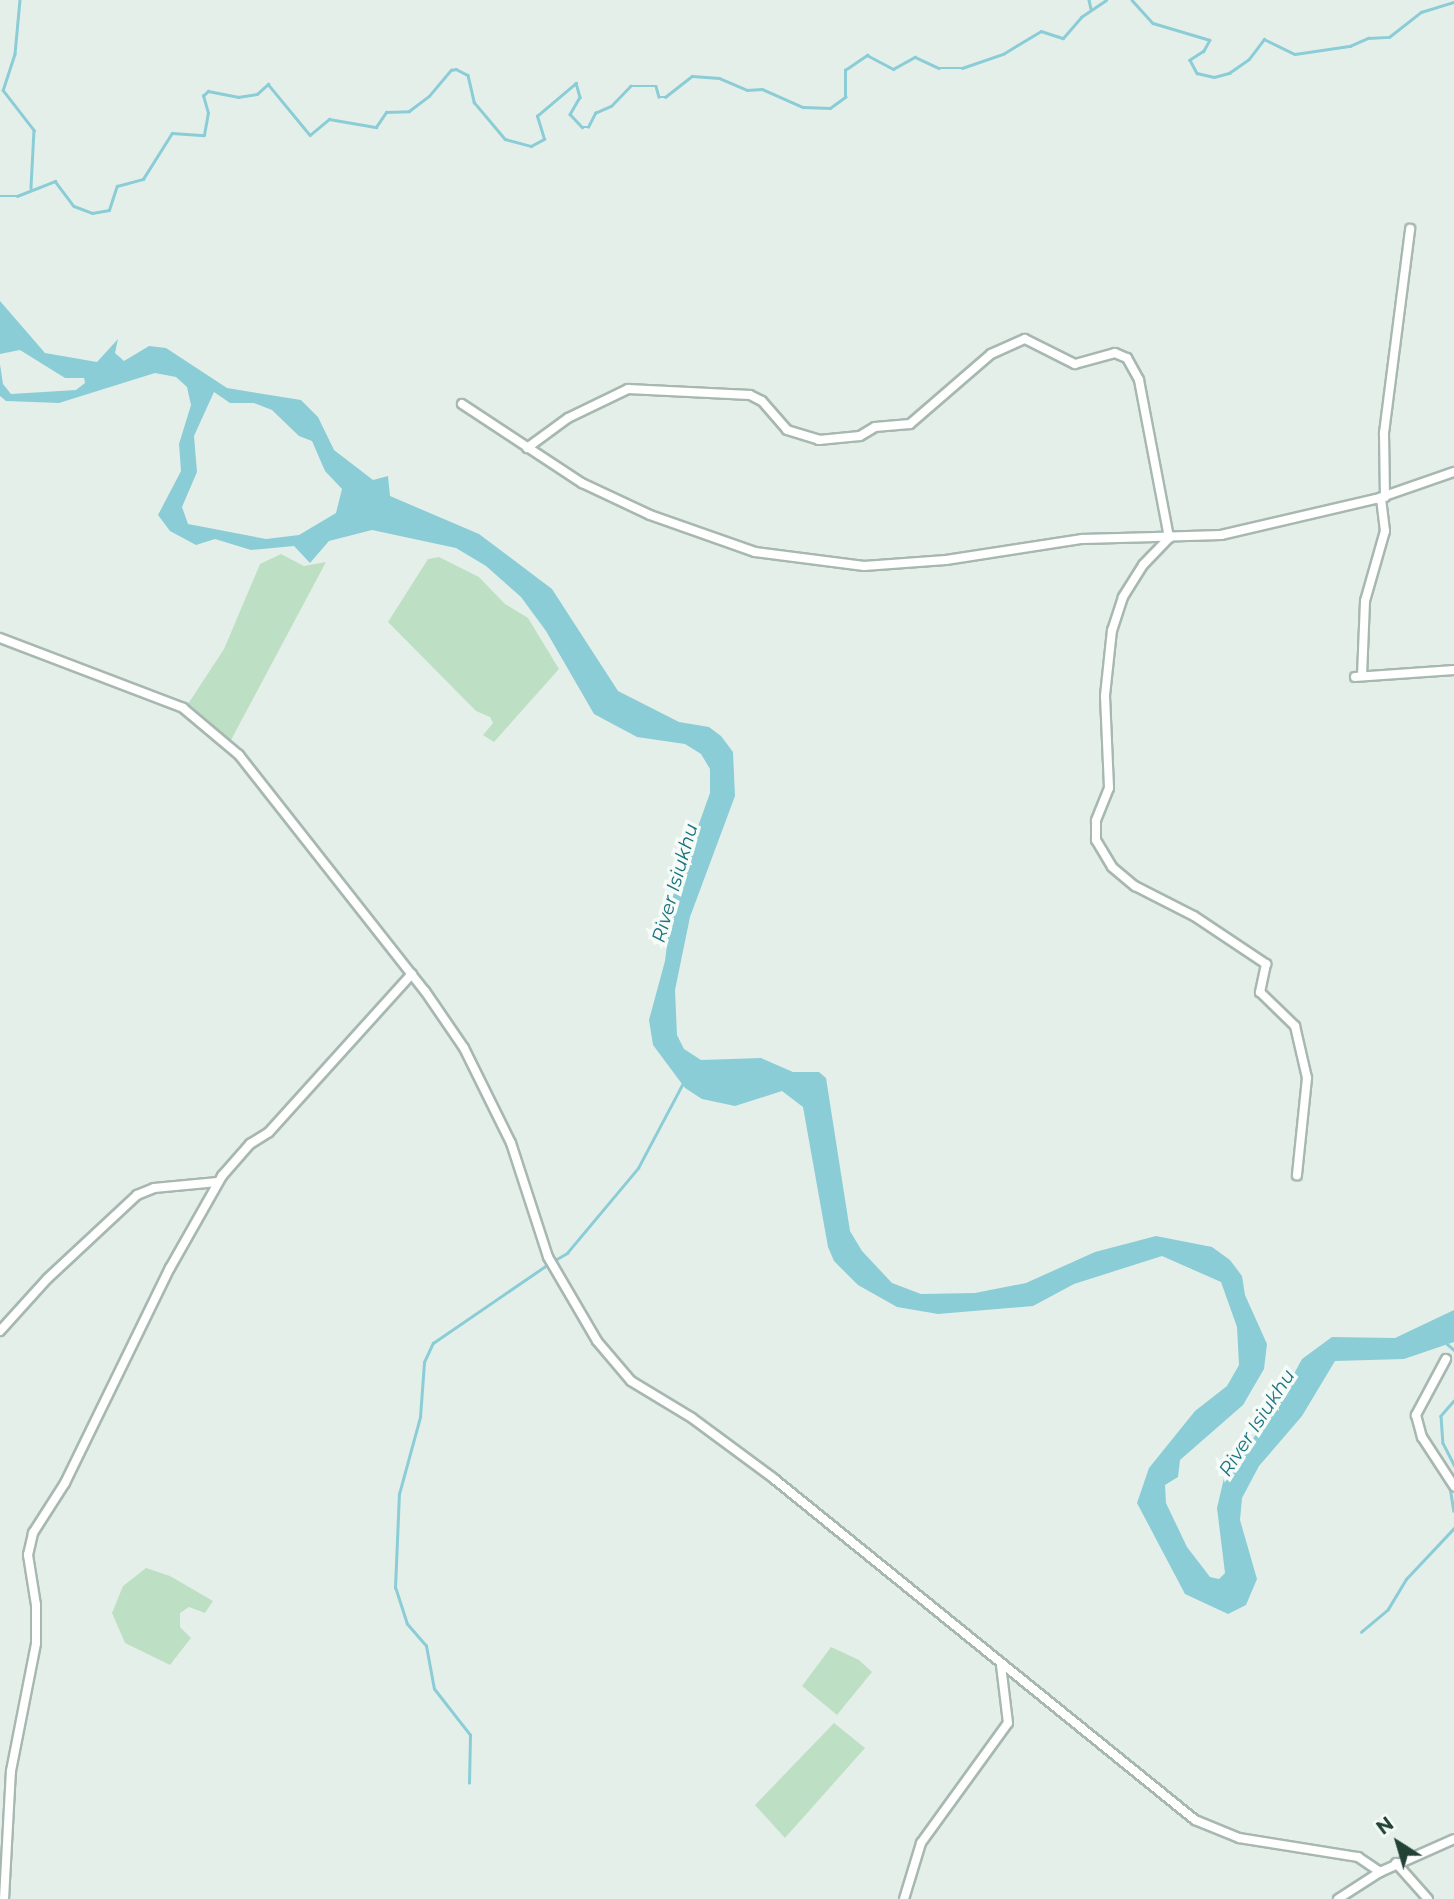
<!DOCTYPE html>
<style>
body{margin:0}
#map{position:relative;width:1454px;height:1899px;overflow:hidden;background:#e5efea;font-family:Montserrat,sans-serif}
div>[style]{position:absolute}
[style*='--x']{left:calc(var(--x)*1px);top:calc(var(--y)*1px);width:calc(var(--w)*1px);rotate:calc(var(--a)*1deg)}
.green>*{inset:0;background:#bde0c5}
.water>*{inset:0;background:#8bcdd6}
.stream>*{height:2.5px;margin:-1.25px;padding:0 1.25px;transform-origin:1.25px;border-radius:1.25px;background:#8bcdd6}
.roads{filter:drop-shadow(2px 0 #a7b8b1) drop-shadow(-2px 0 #a7b8b1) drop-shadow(0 2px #a7b8b1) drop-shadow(0 -2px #a7b8b1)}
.minor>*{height:8px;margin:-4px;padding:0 4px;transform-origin:4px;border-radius:4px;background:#fff}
span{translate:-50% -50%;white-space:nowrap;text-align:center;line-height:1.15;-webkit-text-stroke:7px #f6fbf8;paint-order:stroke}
.water-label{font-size:19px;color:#197481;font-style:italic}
.north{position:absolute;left:1363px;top:1808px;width:70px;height:70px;-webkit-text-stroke:5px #f6fbf8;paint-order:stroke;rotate:323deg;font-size:19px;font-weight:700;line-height:28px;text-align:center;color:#224238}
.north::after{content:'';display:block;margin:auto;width:24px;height:32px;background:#224238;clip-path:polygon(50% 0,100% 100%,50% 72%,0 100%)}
</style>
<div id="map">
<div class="green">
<i style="clip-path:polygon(281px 554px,304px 566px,326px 562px,231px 740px,188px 704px,224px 649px,260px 564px)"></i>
<i style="clip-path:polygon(439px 557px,479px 577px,505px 604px,528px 618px,559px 669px,494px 742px,483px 735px,493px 723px,490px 717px,476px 711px,388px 622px,428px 559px)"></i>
<i style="clip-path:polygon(146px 1568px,170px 1576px,213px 1601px,205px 1613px,189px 1607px,180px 1613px,180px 1627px,191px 1638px,170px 1665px,125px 1643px,112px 1613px,123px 1586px)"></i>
<i style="clip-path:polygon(831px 1647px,859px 1660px,872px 1672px,837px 1715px,802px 1686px)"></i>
<i style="clip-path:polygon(834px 1723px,865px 1748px,785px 1838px,755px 1805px)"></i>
</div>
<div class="water">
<i style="clip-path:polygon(evenodd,0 301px,45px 353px,97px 362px,118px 339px,115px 353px,124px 361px,149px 346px,166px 348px,227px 388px,301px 400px,318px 417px,334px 450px,373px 480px,388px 476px,390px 496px,479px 534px,552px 589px,618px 691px,679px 722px,709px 727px,721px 736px,733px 752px,735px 796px,690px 917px,675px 990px,677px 1035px,684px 1049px,701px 1060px,761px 1058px,793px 1072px,819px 1072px,826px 1078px,850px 1231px,862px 1251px,892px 1283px,921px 1294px,975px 1293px,1026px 1283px,1095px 1252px,1156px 1236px,1212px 1247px,1230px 1260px,1242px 1276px,1245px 1295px,1267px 1344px,1264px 1369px,1243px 1405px,1180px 1460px,1178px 1477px,1165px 1485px,1166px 1503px,1187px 1547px,1210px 1577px,1219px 1579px,1225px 1573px,1217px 1508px,1224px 1478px,1276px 1407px,1302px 1359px,1332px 1337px,1395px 1338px,1454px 1310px,1454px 1342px,1404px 1359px,1335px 1361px,1302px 1416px,1259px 1466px,1242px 1498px,1240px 1520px,1257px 1579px,1246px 1605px,1228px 1614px,1185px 1594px,1137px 1503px,1149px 1468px,1195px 1411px,1227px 1386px,1239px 1365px,1237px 1327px,1221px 1282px,1162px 1256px,1074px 1284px,1033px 1306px,938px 1314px,897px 1307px,858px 1285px,834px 1261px,828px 1247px,803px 1107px,782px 1091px,735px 1106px,702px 1099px,685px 1088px,653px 1045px,649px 1020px,665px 961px,673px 896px,710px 793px,710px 769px,701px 754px,685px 744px,637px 737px,594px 714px,546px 631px,521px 597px,486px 566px,456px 548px,372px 530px,329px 541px,310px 563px,294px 546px,251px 550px,215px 539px,196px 545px,170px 531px,158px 515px,181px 471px,179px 444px,191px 405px,187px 387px,176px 377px,155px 373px,59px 403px,6px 401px,0 396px,0 364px,3px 384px,11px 394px,76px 390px,85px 383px,84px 378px,65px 378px,20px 350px,0 354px,0 301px,214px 392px,230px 403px,254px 403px,272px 410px,299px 436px,312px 441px,325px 471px,342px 489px,336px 513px,299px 535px,266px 539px,188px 524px,182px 507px,197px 472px,194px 436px,214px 392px)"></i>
</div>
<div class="stream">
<i style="--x:20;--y:0;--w:54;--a:95.3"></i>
<i style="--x:15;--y:54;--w:38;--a:108"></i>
<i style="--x:3;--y:90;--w:51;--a:52.2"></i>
<i style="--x:34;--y:130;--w:58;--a:93"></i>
<i style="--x:1089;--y:0;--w:9;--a:77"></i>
<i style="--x:1132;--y:0;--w:31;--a:48"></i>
<i style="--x:1153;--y:23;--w:59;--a:16.6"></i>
<i style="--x:1210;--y:40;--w:13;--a:119"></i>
<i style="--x:1204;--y:51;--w:17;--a:147"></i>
<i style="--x:1190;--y:60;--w:15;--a:62"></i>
<i style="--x:1197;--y:73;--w:17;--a:13"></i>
<i style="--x:1214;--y:77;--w:16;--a:-15"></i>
<i style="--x:1229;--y:73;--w:24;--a:-35"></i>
<i style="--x:1249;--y:59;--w:25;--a:-53"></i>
<i style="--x:1264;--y:39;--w:34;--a:26"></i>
<i style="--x:1295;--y:54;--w:56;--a:-8.3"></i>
<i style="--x:1350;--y:46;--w:20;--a:-24"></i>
<i style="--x:1368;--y:38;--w:21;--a:-3"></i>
<i style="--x:1389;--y:37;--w:41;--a:-38"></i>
<i style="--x:1421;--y:12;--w:34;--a:-17"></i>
<i style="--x:0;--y:196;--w:17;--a:0"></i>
<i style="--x:17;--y:196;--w:41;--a:-21.5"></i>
<i style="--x:55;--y:181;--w:31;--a:53"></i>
<i style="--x:74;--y:206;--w:19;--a:21"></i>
<i style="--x:92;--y:213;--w:17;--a:-10"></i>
<i style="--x:109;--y:210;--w:25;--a:-72"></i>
<i style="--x:117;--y:186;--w:27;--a:-15"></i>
<i style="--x:143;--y:179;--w:54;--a:-57.8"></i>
<i style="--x:172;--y:133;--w:32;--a:4"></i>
<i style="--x:204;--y:135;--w:22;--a:-80"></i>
<i style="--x:208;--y:113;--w:18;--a:-106"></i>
<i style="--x:203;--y:96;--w:7;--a:-45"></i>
<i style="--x:208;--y:91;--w:31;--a:11"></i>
<i style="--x:238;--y:97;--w:19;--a:-9"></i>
<i style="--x:257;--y:94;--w:15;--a:-42"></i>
<i style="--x:268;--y:84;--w:66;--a:50.5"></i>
<i style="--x:310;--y:135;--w:25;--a:-40"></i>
<i style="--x:329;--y:119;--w:48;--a:9.7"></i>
<i style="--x:376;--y:127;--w:18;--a:-56"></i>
<i style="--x:386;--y:112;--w:23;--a:-2"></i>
<i style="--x:409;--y:111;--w:25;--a:-37"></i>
<i style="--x:429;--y:96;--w:34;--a:-50"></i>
<i style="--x:451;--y:70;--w:5;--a:-11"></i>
<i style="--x:456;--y:69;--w:13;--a:27"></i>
<i style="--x:468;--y:75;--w:28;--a:77"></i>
<i style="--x:474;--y:102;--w:48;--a:50"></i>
<i style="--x:505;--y:139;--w:27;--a:15"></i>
<i style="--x:531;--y:146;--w:15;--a:-28"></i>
<i style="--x:544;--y:139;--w:24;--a:-107"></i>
<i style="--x:537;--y:116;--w:51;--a:-40.2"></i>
<i style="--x:576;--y:83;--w:15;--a:74"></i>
<i style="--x:580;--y:97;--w:20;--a:120"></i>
<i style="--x:570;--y:114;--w:18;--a:47"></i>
<i style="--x:582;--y:127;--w:6;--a:0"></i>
<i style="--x:588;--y:127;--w:16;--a:-63"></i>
<i style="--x:595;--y:113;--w:17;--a:-24"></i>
<i style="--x:611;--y:106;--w:28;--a:-46"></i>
<i style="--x:630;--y:86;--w:26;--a:0"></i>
<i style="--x:656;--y:86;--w:11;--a:75"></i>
<i style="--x:659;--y:97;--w:6;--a:0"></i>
<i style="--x:665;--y:97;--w:34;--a:-38"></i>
<i style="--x:692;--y:76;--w:27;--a:4"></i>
<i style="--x:719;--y:78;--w:30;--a:23"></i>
<i style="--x:747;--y:90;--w:15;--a:-4"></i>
<i style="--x:762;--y:89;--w:45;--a:23.7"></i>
<i style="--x:803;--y:107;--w:27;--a:2"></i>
<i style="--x:830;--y:108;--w:19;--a:-36"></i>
<i style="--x:845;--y:97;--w:27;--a:-90"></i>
<i style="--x:845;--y:70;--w:27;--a:-34"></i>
<i style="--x:867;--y:55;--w:30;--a:28"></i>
<i style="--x:893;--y:69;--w:25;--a:-29"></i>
<i style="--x:915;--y:57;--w:26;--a:25"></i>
<i style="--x:939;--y:68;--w:23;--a:0"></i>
<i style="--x:962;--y:68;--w:43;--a:-18.9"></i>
<i style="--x:1003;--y:54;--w:44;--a:-31.2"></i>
<i style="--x:1041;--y:31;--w:23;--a:18"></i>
<i style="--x:1063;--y:38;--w:28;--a:-49"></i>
<i style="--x:1081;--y:17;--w:30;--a:-34"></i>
<i style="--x:555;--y:1260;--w:14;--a:-30"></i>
<i style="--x:567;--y:1253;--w:111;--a:-50.1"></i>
<i style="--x:638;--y:1168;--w:96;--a:-62.1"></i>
<i style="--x:1446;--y:1343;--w:11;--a:41"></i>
<i style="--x:1454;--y:1401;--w:20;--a:131"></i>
<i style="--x:1441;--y:1416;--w:27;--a:86"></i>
<i style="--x:1443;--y:1443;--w:25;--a:63"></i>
<i style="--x:1450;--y:1487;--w:24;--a:81"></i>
<i style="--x:1361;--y:1632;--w:35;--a:-40"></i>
<i style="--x:1388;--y:1609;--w:35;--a:-59"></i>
<i style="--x:1406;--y:1579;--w:70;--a:-46.7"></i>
<i style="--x:469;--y:1783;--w:48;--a:-88.8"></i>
<i style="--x:470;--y:1735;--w:58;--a:-128"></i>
<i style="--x:434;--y:1689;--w:44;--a:-100.5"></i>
<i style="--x:426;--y:1646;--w:29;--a:-131"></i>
<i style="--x:407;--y:1624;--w:38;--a:-108"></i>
<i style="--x:395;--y:1588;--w:94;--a:-87.6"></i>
<i style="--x:399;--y:1494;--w:80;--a:-74.7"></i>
<i style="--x:420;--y:1417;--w:55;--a:-85.8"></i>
<i style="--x:424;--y:1362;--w:21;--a:-65"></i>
<i style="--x:433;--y:1343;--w:138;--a:-34.4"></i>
</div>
<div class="roads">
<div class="minor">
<i style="--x:462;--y:404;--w:144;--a:33.4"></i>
<i style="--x:582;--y:483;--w:75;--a:25.2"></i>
<i style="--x:650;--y:515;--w:111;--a:19.4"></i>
<i style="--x:755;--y:552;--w:110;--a:7.3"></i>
<i style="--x:864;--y:566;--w:82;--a:-4.2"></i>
<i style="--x:946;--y:560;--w:138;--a:-8.8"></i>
<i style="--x:1082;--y:539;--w:139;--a:-1.6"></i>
<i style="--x:1221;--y:535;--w:159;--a:-13.1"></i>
<i style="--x:1376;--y:499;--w:83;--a:-19.1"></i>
<i style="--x:527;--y:448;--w:51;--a:-36.2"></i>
<i style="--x:568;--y:418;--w:67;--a:-25.8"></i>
<i style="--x:628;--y:389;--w:122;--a:2.8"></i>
<i style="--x:750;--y:395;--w:13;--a:27"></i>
<i style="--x:762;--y:401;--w:38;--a:49"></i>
<i style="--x:787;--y:430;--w:34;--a:17"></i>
<i style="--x:819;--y:440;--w:41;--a:-5.6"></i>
<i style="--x:860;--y:436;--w:17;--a:-31"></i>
<i style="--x:875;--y:427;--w:35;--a:-5"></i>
<i style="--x:910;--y:424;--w:107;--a:-40.8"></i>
<i style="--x:991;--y:354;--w:37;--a:-24"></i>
<i style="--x:1025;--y:339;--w:56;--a:26.6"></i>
<i style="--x:1075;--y:364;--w:41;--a:-15.4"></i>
<i style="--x:1115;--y:353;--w:13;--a:23"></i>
<i style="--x:1127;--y:358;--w:25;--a:61"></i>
<i style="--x:1139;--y:380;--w:161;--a:79.2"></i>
<i style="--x:1169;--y:538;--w:37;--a:134"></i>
<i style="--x:1143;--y:565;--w:38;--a:122"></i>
<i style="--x:1123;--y:597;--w:35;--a:108"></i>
<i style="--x:1112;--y:630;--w:66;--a:96.1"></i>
<i style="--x:1105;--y:696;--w:92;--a:87.5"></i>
<i style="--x:1109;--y:788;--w:35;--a:112"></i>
<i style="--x:1096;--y:821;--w:19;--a:90"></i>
<i style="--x:1096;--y:840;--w:31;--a:59"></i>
<i style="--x:1112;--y:867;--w:30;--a:40"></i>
<i style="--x:1135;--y:886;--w:66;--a:27"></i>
<i style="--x:1194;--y:916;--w:87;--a:33.7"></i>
<i style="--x:1266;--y:964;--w:29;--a:102"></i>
<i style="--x:1260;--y:992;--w:49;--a:44.2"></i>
<i style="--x:1295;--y:1026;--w:53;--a:77"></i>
<i style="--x:1307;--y:1078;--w:98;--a:95.9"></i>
<i style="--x:1385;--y:497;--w:64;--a:-90.9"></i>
<i style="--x:1384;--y:433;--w:206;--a:-82.7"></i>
<i style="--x:0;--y:638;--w:196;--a:20.9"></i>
<i style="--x:183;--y:708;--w:73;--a:40"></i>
<i style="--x:239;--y:755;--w:300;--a:51.8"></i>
<i style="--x:425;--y:991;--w:69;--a:55.6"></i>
<i style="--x:464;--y:1048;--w:106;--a:63.7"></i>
<i style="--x:511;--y:1143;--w:120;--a:72"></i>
<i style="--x:548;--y:1257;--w:97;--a:59.7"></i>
<i style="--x:597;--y:1341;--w:52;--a:49.6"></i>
<i style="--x:631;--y:1381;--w:71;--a:31.2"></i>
<i style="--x:692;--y:1418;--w:101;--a:36.5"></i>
<i style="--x:773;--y:1478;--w:543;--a:39.02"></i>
<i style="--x:1195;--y:1820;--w:48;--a:22.2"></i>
<i style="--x:1239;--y:1838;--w:121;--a:9.1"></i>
<i style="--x:1358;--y:1857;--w:27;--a:34"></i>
<i style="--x:1362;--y:676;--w:75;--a:-87.7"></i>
<i style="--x:1365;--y:601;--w:73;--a:-74.1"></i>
<i style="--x:1385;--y:531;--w:33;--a:-97"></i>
<i style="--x:1355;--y:677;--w:99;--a:-4"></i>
<i style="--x:0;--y:1331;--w:70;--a:-47.9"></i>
<i style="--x:47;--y:1279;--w:123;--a:-43"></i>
<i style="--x:137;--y:1195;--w:18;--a:-22"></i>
<i style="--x:154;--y:1188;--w:64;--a:-5.4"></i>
<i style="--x:1446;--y:1359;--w:64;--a:118.2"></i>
<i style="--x:1416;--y:1415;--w:23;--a:75"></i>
<i style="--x:1422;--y:1437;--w:59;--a:56.9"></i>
<i style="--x:1396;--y:1863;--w:48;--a:48.4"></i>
<i style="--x:4;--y:1899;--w:128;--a:-86.9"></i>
<i style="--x:11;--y:1771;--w:130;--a:-78.9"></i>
<i style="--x:36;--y:1643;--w:38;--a:-90"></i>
<i style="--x:36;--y:1605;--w:51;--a:-99.1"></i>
<i style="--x:28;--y:1555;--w:23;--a:-77"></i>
<i style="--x:33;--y:1533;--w:59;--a:-57.4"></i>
<i style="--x:65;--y:1483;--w:239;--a:-64"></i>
<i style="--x:170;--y:1268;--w:106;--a:-60.5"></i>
<i style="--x:222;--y:1176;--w:43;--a:-48.8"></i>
<i style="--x:250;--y:1144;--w:22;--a:-32"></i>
<i style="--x:269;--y:1132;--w:213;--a:-47.9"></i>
<i style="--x:904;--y:1899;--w:59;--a:-73.1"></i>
<i style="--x:921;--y:1843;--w:148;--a:-54.1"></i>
<i style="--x:1008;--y:1723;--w:58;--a:-96.9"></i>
<i style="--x:1338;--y:1899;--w:50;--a:-32.7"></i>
<i style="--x:1380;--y:1872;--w:81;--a:-24"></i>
</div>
</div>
<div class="water-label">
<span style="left:675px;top:883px;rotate:-74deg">River Isiukhu</span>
<span style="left:1257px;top:1423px;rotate:-57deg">River Isiukhu</span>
</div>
<div class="north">N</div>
</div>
